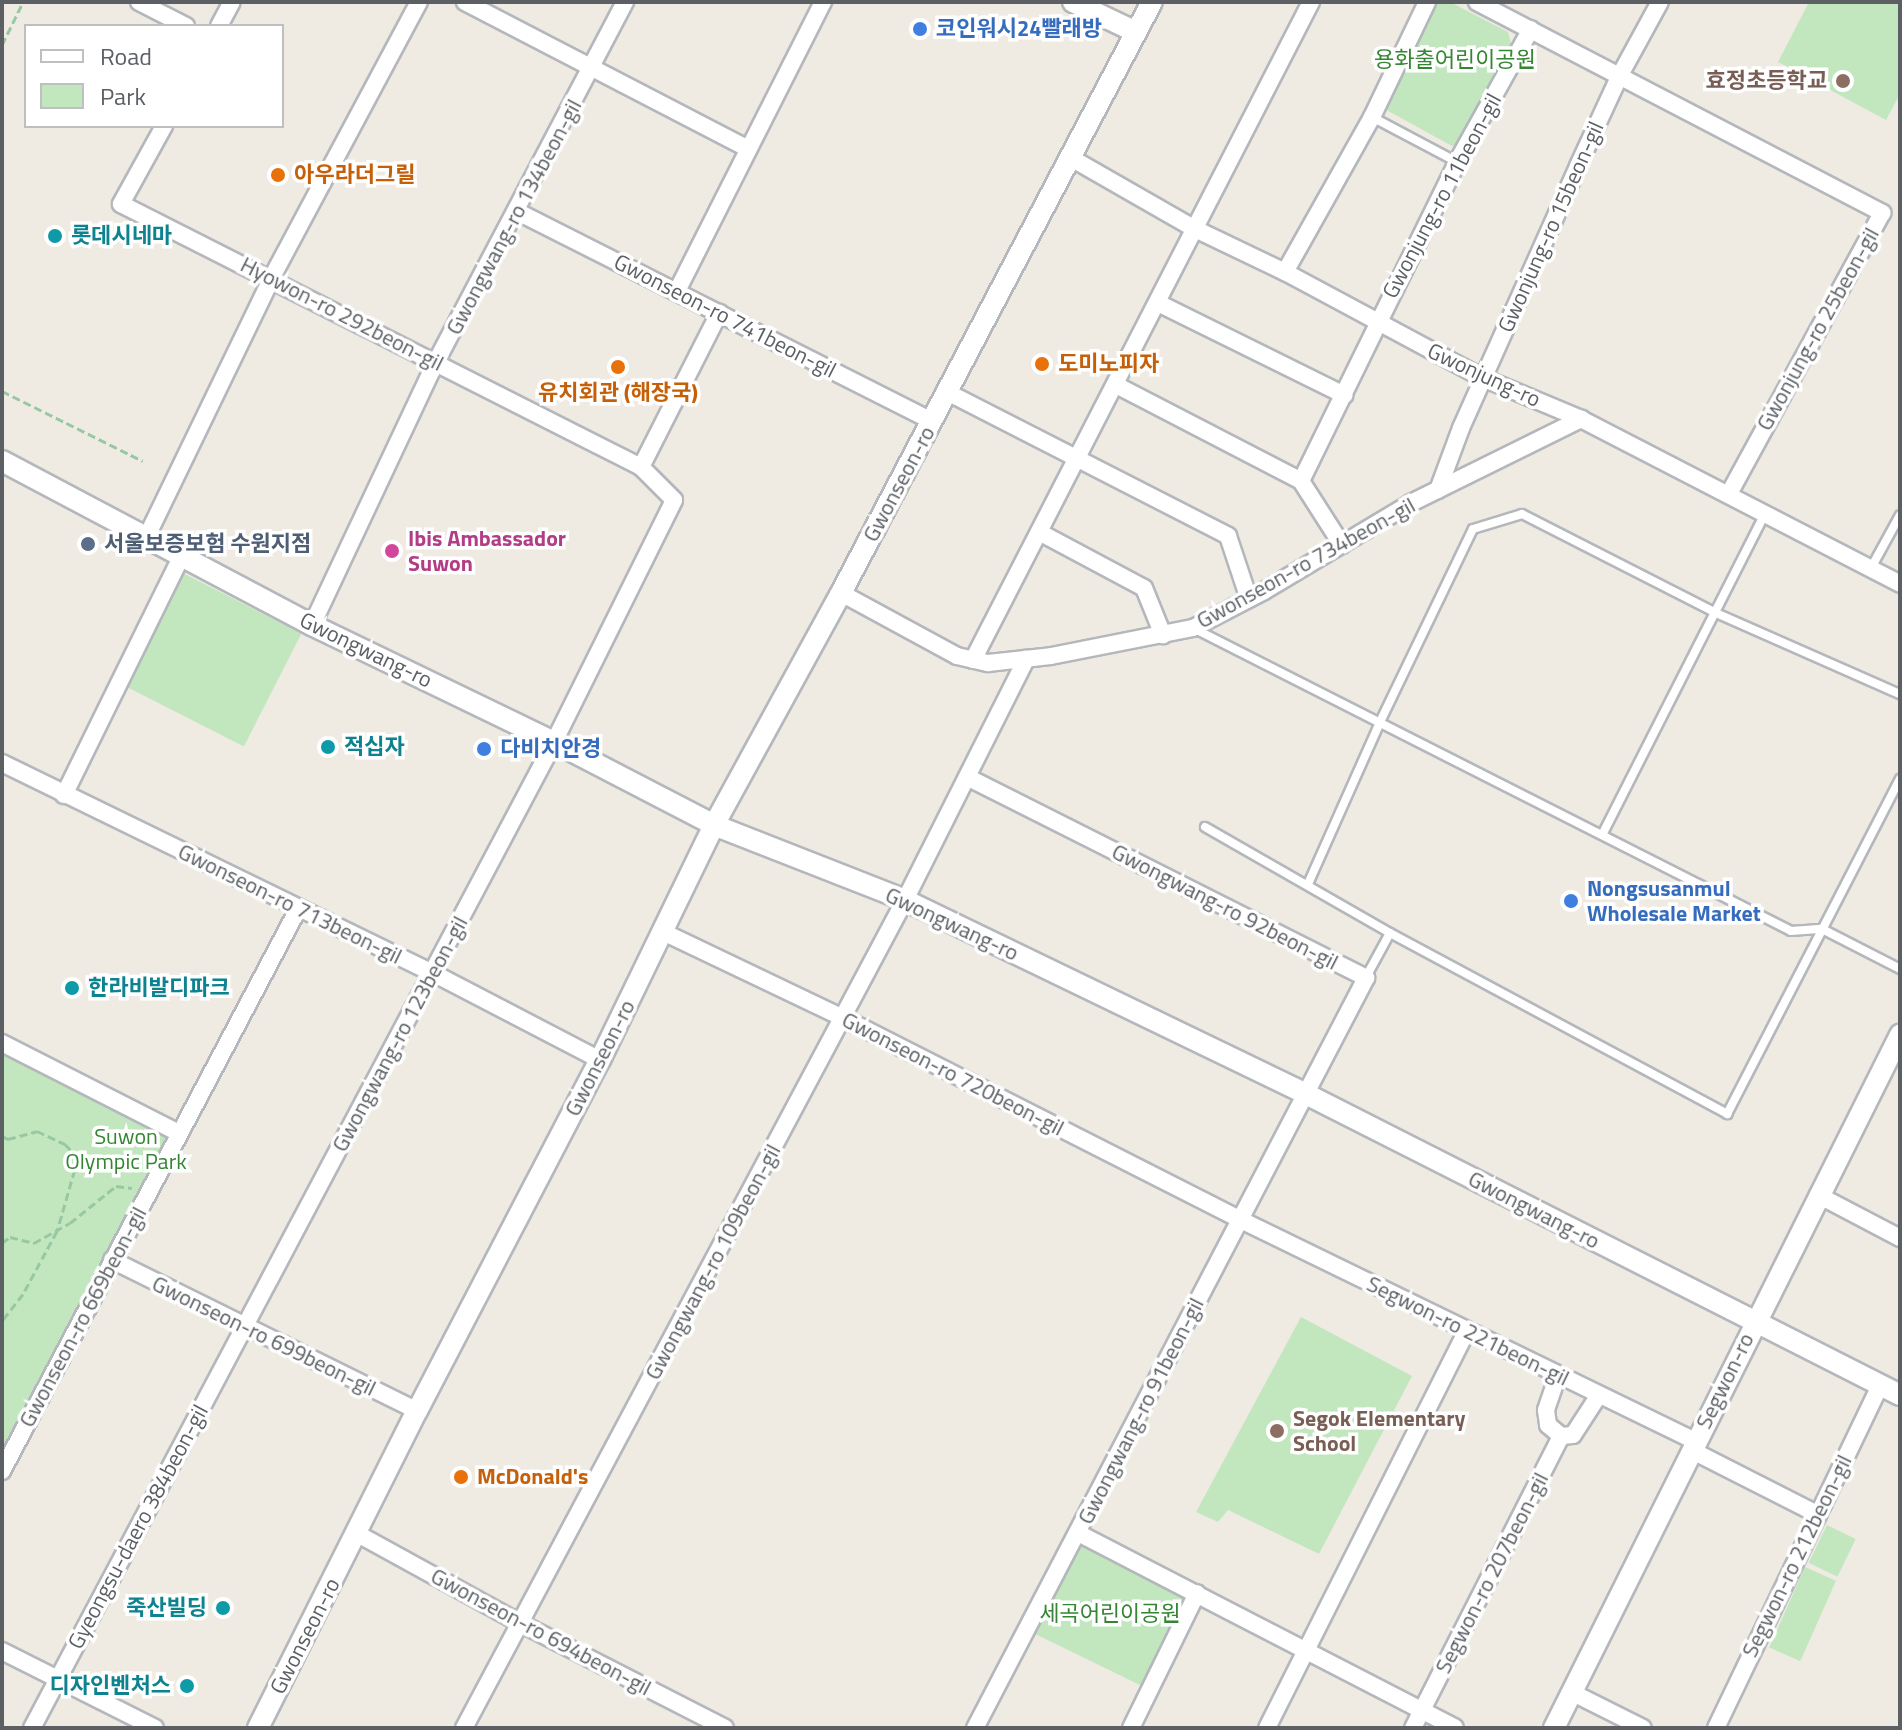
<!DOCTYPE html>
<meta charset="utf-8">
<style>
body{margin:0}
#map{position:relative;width:1902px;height:1730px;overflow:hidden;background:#efebe3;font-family:"Titillium Web","Noto Sans KR",sans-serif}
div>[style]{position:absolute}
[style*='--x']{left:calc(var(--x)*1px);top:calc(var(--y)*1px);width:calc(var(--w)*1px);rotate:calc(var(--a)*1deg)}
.green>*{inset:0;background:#c2e7bf;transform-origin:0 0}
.path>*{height:3px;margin-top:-1.5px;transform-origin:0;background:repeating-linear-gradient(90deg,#98c8a2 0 8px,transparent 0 12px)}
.roads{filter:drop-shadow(2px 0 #b4b7bb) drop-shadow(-2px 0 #b4b7bb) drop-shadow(0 2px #b4b7bb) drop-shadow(0 -2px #b4b7bb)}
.service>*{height:8px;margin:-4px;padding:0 4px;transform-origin:4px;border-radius:4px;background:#fff}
.minor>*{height:16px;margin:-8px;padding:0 8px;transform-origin:8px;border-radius:8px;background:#fff}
.tertiary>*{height:20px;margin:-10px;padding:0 10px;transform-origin:10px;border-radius:10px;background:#fff}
.dots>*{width:22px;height:22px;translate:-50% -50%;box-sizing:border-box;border:4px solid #fff;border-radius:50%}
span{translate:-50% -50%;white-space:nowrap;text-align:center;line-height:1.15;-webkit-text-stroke:7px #fff;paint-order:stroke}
.shop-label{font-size:22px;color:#366cbe;font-weight:700}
.left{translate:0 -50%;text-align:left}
.park-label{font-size:22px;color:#348632}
.education-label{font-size:22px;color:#785e54;font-weight:700}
.right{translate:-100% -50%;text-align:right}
.food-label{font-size:22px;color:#c56008;font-weight:700}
.street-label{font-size:22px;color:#5c6065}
.culture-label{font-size:22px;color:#0d838f;font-weight:700}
.hotel-label{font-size:22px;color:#b23c85;font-weight:700}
.service-label{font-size:22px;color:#4e5e75;font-weight:700}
.frame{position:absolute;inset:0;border:4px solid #5c6065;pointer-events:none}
.legend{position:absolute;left:24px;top:24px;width:260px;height:104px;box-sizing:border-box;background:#fff;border:2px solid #bebfc1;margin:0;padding:10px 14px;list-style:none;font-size:24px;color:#5c6065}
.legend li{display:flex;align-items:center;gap:16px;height:40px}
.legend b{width:40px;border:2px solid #bebfc1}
</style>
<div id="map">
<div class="green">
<i style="clip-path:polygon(1434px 2px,1450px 2px,1508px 32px,1512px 47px,1460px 144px,1452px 146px,1388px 111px,1386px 99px)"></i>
<i style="clip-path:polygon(1809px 2px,1900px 2px,1900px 94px,1886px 120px,1778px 62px)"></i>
<i style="left:183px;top:573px;width:133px;height:127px;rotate:27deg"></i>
<i style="clip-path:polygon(2px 1050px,176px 1131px,2px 1458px)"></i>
<i style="clip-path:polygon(1301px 1317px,1412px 1376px,1319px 1554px,1228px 1510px,1218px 1522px,1196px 1512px)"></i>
<i style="left:1827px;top:1525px;width:32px;height:42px;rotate:26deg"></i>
<i style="left:1079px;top:1544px;width:120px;height:100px;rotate:26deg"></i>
<i style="left:1805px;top:1567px;width:34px;height:88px;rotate:24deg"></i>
</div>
<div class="path">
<i style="--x:2;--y:45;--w:48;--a:-64"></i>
<i style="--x:2;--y:391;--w:157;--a:26.4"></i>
<i style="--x:2;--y:1136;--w:7;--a:27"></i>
<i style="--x:8;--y:1139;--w:30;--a:-15"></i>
<i style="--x:37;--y:1131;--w:31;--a:25"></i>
<i style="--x:65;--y:1144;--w:19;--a:47"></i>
<i style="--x:78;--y:1158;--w:76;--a:106"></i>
<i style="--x:57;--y:1231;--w:72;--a:118.4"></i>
<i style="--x:23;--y:1294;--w:34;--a:128"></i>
<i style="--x:2;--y:1243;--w:10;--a:-37"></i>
<i style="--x:10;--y:1237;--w:25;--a:14"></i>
<i style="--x:34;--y:1243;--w:41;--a:-29.1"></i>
<i style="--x:70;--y:1223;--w:59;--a:-38.8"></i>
<i style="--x:116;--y:1186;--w:16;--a:7"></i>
</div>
<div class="roads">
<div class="service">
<i style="--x:1372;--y:117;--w:96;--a:27.9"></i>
<i style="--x:1871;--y:568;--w:60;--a:-61.3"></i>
<i style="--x:1195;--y:629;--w:668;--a:26.87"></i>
<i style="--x:1791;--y:931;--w:31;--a:-4"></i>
<i style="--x:1822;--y:929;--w:88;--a:27.1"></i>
<i style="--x:1205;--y:827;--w:213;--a:29.8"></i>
<i style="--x:1390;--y:933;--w:383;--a:28.2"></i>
<i style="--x:1727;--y:1114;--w:377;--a:-62.7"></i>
<i style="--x:1603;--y:833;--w:358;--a:-63.1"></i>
<i style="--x:1308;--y:884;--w:177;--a:-66"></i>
<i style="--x:1380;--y:722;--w:214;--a:-64.3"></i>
<i style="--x:1473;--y:529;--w:51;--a:-17"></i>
<i style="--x:1522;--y:514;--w:218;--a:27"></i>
<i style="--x:1716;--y:613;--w:201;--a:23.8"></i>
<i style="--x:1366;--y:977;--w:50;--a:-61.4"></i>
</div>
<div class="minor">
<i style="--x:139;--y:2;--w:53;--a:27.1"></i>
<i style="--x:465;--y:2;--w:319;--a:27.4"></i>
<i style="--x:1477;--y:2;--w:457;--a:27.5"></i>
<i style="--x:1882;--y:213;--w:321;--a:118.6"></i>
<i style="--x:219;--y:26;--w:27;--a:-62"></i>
<i style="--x:164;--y:126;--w:89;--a:118.9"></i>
<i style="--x:121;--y:204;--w:583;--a:26.83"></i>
<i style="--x:1071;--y:158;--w:141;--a:29.8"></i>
<i style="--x:1193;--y:228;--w:102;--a:25.6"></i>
<i style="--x:1285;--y:272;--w:225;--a:28.2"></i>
<i style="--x:1483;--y:378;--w:106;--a:22.7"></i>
<i style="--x:1581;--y:419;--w:359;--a:27.3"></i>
<i style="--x:518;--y:212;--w:464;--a:26.8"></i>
<i style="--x:1285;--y:272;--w:178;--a:-60.7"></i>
<i style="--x:1372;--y:117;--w:127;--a:-64.4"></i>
<i style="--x:677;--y:291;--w:324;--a:-63.2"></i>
<i style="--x:1158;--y:303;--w:208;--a:26.3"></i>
<i style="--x:1116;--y:385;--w:208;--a:27.4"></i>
<i style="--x:947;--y:392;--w:316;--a:27.1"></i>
<i style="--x:1228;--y:536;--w:66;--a:71.6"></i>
<i style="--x:1438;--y:490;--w:66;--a:-69.6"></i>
<i style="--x:1461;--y:428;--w:287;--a:-65.9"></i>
<i style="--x:1578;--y:166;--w:100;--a:-65.2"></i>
<i style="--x:1620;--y:75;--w:83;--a:-61.3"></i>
<i style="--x:1039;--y:532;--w:119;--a:28.1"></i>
<i style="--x:1144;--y:588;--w:51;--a:68"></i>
<i style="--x:147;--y:536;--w:285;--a:-64.2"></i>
<i style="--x:271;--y:279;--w:314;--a:-61.9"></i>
<i style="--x:1342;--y:545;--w:76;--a:-122.6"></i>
<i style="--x:1301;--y:481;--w:355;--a:-63.9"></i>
<i style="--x:1457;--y:162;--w:152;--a:-60.9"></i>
<i style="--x:841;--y:593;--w:132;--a:28.5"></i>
<i style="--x:957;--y:656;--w:32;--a:13"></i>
<i style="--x:988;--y:663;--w:63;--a:-6.3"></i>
<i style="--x:1051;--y:656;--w:145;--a:-11.2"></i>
<i style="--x:1193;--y:628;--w:80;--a:-27.5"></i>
<i style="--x:1264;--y:591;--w:171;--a:-30.9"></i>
<i style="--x:1411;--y:503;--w:190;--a:-26.3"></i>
<i style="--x:312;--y:625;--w:291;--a:-64.8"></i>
<i style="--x:436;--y:362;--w:407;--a:-62.3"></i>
<i style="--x:973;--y:660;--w:740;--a:-62.81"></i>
<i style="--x:2;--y:763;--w:479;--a:26"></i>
<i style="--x:433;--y:973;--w:188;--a:27.5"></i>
<i style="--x:967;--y:777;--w:447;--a:26.7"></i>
<i style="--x:1366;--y:978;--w:846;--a:117.53"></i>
<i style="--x:64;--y:795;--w:267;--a:-63.8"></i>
<i style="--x:663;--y:932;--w:199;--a:25.5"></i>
<i style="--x:843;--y:1018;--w:446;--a:26.9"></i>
<i style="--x:1241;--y:1220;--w:505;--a:25.96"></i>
<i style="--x:2;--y:1043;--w:199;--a:27"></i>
<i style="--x:1818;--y:1195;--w:93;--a:27.7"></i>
<i style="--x:112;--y:1260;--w:340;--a:26.3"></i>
<i style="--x:1558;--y:1375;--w:37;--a:109"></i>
<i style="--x:1546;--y:1410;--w:15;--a:82"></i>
<i style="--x:1548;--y:1425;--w:17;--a:40"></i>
<i style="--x:1561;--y:1436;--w:12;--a:-5"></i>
<i style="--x:1573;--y:1435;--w:48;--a:-57"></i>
<i style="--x:1691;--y:1450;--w:141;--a:26.9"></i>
<i style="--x:2;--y:1471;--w:635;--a:-62.22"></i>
<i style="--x:1078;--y:1533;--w:424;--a:27.3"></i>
<i style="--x:358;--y:1534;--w:185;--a:28.8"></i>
<i style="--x:520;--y:1623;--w:230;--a:27.1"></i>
<i style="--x:2;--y:1651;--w:171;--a:26.7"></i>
<i style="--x:1571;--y:1692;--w:80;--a:26.6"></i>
<i style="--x:32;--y:1728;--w:1116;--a:-62.1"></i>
<i style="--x:554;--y:742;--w:270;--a:-63.6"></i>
<i style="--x:674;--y:500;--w:47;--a:-135"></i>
<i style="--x:641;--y:467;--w:173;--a:-63.1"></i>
<i style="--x:464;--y:1728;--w:938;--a:-61.96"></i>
<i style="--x:905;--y:900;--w:270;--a:-63.3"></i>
<i style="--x:1131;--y:1728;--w:150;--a:-63.9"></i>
<i style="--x:1267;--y:1728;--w:445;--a:-63.3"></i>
<i style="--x:1413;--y:1728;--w:327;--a:-63.1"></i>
<i style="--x:1716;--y:1728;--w:380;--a:-64.4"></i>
</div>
<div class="tertiary">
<i style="--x:1073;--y:2;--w:70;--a:25.5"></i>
<i style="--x:2;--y:461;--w:351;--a:27.9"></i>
<i style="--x:312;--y:625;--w:269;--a:25.8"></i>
<i style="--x:554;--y:742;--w:180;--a:27.4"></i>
<i style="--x:714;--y:825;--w:205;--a:21.4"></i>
<i style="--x:905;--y:900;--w:445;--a:25.8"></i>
<i style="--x:1306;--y:1094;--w:666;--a:26.87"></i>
<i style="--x:258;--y:1728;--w:355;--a:-63.4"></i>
<i style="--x:417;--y:1411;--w:396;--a:-62.5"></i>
<i style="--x:600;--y:1060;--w:261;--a:-64.1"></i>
<i style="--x:714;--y:825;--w:264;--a:-61.3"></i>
<i style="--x:841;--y:593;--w:668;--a:-62.25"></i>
<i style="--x:1554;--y:1728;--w:775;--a:-63.47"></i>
</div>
</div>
<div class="dots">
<i style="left:920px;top:29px;background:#3f7fe0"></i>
<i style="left:1843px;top:81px;background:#8d6e63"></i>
<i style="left:278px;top:175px;background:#e8710a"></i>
<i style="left:55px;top:236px;background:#0f9aa8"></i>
<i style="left:1042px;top:364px;background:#e8710a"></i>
<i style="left:618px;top:367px;background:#e8710a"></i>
<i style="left:88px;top:544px;background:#5c6f8a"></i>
<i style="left:392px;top:551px;background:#d1479c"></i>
<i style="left:328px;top:747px;background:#0f9aa8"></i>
<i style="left:484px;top:749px;background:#3f7fe0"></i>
<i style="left:1571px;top:901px;background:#3f7fe0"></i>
<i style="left:72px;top:988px;background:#0f9aa8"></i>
<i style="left:1277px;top:1431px;background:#8d6e63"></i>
<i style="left:461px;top:1477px;background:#e8710a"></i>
<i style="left:223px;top:1608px;background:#0f9aa8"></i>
<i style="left:187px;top:1686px;background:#0f9aa8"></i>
</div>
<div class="shop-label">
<span class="left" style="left:936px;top:29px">코인워시24빨래방</span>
<span class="left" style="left:500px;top:749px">다비치안경</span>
<span class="left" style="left:1587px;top:901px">Nongsusanmul<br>Wholesale Market</span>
</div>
<div class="park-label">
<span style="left:1455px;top:60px">용화출어린이공원</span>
<span style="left:126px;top:1149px">Suwon<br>Olympic Park</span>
<span style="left:1110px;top:1614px">세곡어린이공원</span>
</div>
<div class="education-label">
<span class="right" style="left:1827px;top:81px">효정초등학교</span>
<span class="left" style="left:1293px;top:1431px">Segok Elementary<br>School</span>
</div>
<div class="food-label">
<span class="left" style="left:294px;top:175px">아우라더그릴</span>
<span class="left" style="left:1058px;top:364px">도미노피자</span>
<span style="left:618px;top:393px">유치회관 (해장국)</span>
<span class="left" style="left:477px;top:1477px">McDonald's</span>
</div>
<div class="street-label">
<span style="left:1442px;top:196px;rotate:-62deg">Gwonjung-ro 11beon-gil</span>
<span style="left:514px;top:217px;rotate:-62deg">Gwongwang-ro 134beon-gil</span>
<span style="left:1551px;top:227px;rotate:-66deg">Gwonjung-ro 15beon-gil</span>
<span style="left:342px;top:314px;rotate:27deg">Hyowon-ro 292beon-gil</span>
<span style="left:725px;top:316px;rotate:27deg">Gwonseon-ro 741beon-gil</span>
<span style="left:1818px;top:329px;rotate:-61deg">Gwonjung-ro 25beon-gil</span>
<span style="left:1484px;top:375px;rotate:25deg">Gwonjung-ro</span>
<span style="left:899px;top:484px;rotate:-62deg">Gwonseon-ro</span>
<span style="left:1306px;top:563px;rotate:-29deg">Gwonseon-ro 734beon-gil</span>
<span style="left:366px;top:650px;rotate:26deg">Gwongwang-ro</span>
<span style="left:290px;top:904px;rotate:26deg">Gwonseon-ro 713beon-gil</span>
<span style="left:1225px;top:907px;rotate:27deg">Gwongwang-ro 92beon-gil</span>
<span style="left:952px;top:924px;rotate:25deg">Gwongwang-ro</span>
<span style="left:400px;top:1034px;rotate:-62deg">Gwongwang-ro 123beon-gil</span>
<span style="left:600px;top:1058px;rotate:-63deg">Gwonseon-ro</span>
<span style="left:953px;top:1074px;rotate:27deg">Gwonseon-ro 720beon-gil</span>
<span style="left:1534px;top:1210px;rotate:27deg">Gwongwang-ro</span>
<span style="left:713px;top:1262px;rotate:-62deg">Gwongwang-ro 109beon-gil</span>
<span style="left:83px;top:1317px;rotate:-62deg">Gwonseon-ro 669beon-gil</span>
<span style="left:1468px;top:1331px;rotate:26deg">Segwon-ro 221beon-gil</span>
<span style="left:264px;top:1336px;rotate:26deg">Gwonseon-ro 699beon-gil</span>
<span style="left:1725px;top:1381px;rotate:-64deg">Segwon-ro</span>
<span style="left:1141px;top:1411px;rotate:-63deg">Gwongwang-ro 91beon-gil</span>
<span style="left:138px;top:1527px;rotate:-62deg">Gyeongsu-daero 384beon-gil</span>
<span style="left:1797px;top:1556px;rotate:-64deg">Segwon-ro 212beon-gil</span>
<span style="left:1492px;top:1573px;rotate:-63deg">Segwon-ro 207beon-gil</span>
<span style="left:541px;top:1632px;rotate:28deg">Gwonseon-ro 694beon-gil</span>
<span style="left:305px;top:1636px;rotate:-63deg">Gwonseon-ro</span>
</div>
<div class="culture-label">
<span class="left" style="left:71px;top:236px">롯데시네마</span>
<span class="left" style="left:344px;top:747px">적십자</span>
<span class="left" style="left:88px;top:988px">한라비발디파크</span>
<span class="right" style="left:207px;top:1608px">죽산빌딩</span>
<span class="right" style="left:171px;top:1686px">디자인벤처스</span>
</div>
<div class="hotel-label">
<span class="left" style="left:408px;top:551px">Ibis Ambassador<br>Suwon</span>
</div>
<div class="service-label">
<span class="left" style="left:104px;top:544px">서울보증보험 수원지점</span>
</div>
<div class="frame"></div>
<ul class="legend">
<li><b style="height:10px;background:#fff"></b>Road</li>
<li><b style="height:22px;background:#c2e7bf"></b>Park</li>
</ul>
</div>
